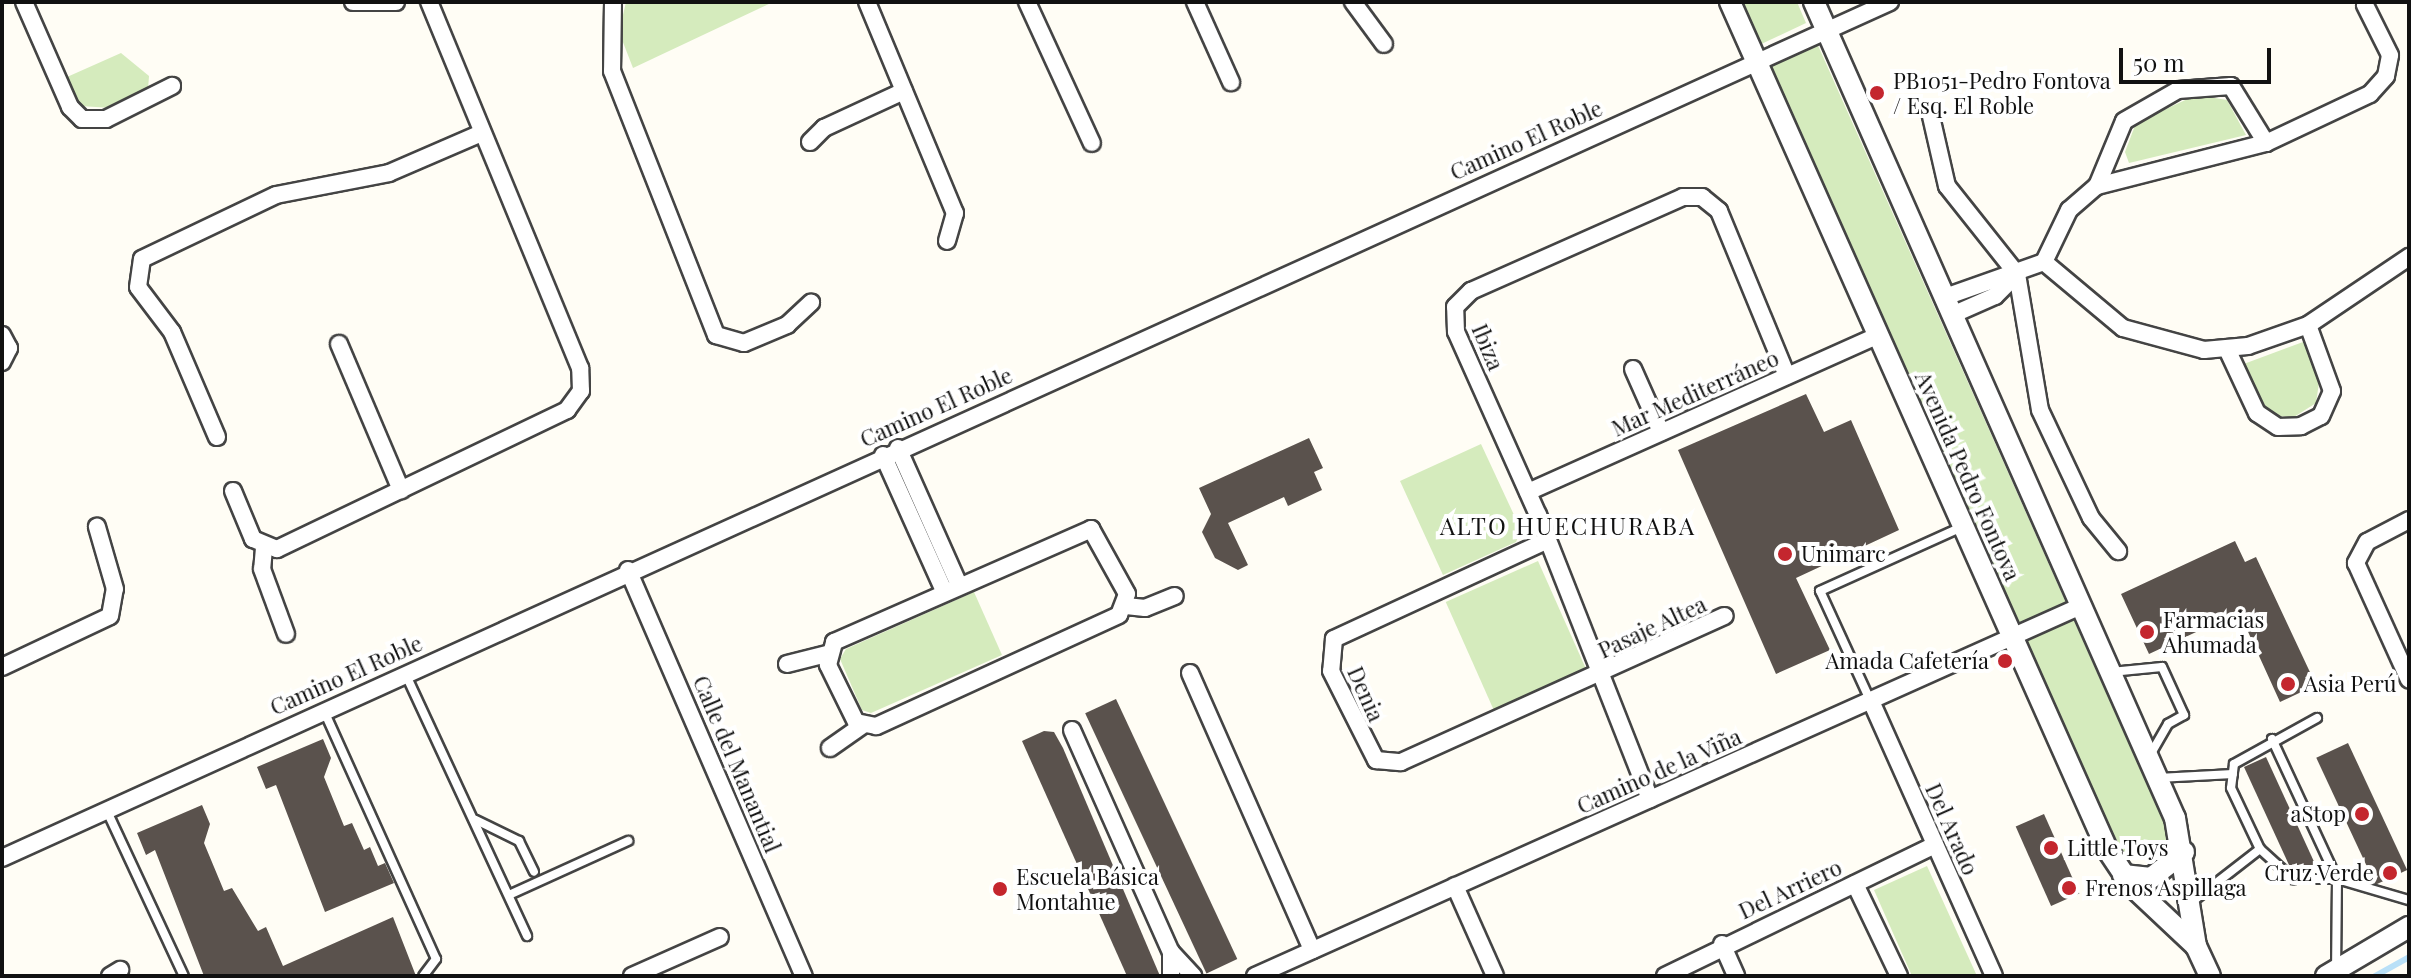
<!DOCTYPE html>
<meta charset="utf-8">
<style>
body{margin:0}
#map{position:relative;width:2411px;height:978px;overflow:hidden;background:#fffdf5;font-family:"Playfair Display",serif}
div>[style]{position:absolute}
[style*='--x']{left:calc(var(--x)*1px);top:calc(var(--y)*1px);width:calc(var(--w)*1px);rotate:calc(var(--a)*1deg)}
.green>*{inset:0;background:#d5ebbd;transform-origin:0 0}
.stream>*{height:6px;margin:-3px;padding:0 3px;transform-origin:3px;border-radius:3px;background:#b9e0f7}
.building>*{inset:0;background:#5a524d;transform-origin:0 0}
.roads{filter:drop-shadow(2px 0 #444) drop-shadow(-2px 0 #444) drop-shadow(0 2px #444) drop-shadow(0 -2px #444)}
.service>*{height:8px;margin:-4px;padding:0 4px;transform-origin:4px;border-radius:4px;background:#fff}
.minor>*{height:16px;margin:-8px;padding:0 8px;transform-origin:8px;border-radius:8px;background:#fff}
.tertiary>*{height:20px;margin:-10px;padding:0 10px;transform-origin:10px;border-radius:10px;background:#fff}
.dots>*{width:22px;height:22px;translate:-50% -50%;box-sizing:border-box;border:4px solid #fff;border-radius:50%}
span{translate:-50% -50%;white-space:nowrap;text-align:center;line-height:1.15;-webkit-text-stroke:8px #fff;paint-order:stroke}
.poi-label{font-size:22px;color:#111}
.left{translate:0 -50%;text-align:left}
.right{translate:-100% -50%;text-align:right}
.street-label{font-size:22px;color:#111}
.neighbourhood-label{font-size:24px;color:#111;letter-spacing:2px}
.frame{position:absolute;inset:0;border:4px solid #111;pointer-events:none}
.scale{position:absolute;left:2119px;top:48px;width:152px;height:36px;box-sizing:border-box;border:4px solid #111;border-top:0;padding-left:10px;font-size:24px;line-height:28px;white-space:nowrap;color:#111;-webkit-text-stroke:6px #fff;paint-order:stroke}
</style>
<div id="map">
<div class="green">
<i style="clip-path:polygon(626px 2px,773px 2px,633px 68px,619px 32px)"></i>
<i style="clip-path:polygon(1737px 2px,1797px 2px,1806px 23px,1757px 46px)"></i>
<i style="left:1816px;top:41px;width:874px;height:58px;rotate:66deg"></i>
<i style="clip-path:polygon(121px 53px,149px 76px,148px 89px,112px 108px,80px 106px,67px 77px)"></i>
<i style="clip-path:polygon(2196px 95px,2227px 100px,2246px 135px,2129px 163px,2125px 152px,2136px 123px)"></i>
<i style="clip-path:polygon(2303px 342px,2320px 376px,2316px 403px,2294px 417px,2271px 416px,2241px 365px)"></i>
<i style="clip-path:polygon(1481px 444px,1521px 530px,1516px 542px,1443px 575px,1400px 481px)"></i>
<i style="left:1538px;top:561px;width:120px;height:101px;rotate:66deg"></i>
<i style="clip-path:polygon(974px 592px,1002px 655px,871px 713px,862px 710px,840px 659px,846px 649px)"></i>
<i style="clip-path:polygon(1927px 866px,1977px 976px,1912px 976px,1874px 890px)"></i>
</div>
<div class="stream">
<i style="--x:2375;--y:976;--w:39;--a:-29"></i>
</div>
<div class="building">
<i style="clip-path:polygon(1806px 394px,1824px 432px,1851px 420px,1899px 530px,1796px 578px,1830px 650px,1776px 674px,1678px 450px)"></i>
<i style="clip-path:polygon(1309px 438px,1323px 468px,1314px 472px,1322px 490px,1288px 506px,1284px 497px,1228px 523px,1248px 565px,1238px 570px,1215px 558px,1202px 532px,1211px 514px,1199px 488px)"></i>
<i style="clip-path:polygon(2235px 541px,2245px 562px,2256px 557px,2316px 685px,2280px 702px,2239px 612px,2149px 654px,2121px 594px)"></i>
<i style="left:1116px;top:699px;width:287px;height:34px;rotate:65deg"></i>
<i style="clip-path:polygon(1044px 731px,1054px 732px,1063px 748px,1160px 976px,1127px 976px,1022px 741px)"></i>
<i style="clip-path:polygon(323px 739px,331px 758px,324px 777px,344px 826px,352px 823px,364px 850px,370px 847px,378px 866px,385px 863px,394px 883px,325px 912px,276px 785px,266px 789px,257px 767px)"></i>
<i style="left:2348px;top:743px;width:140px;height:35px;rotate:65deg"></i>
<i style="clip-path:polygon(2266px 757px,2316px 866px,2303px 872px,2289px 865px,2244px 767px)"></i>
<i style="clip-path:polygon(202px 805px,210px 824px,204px 843px,224px 891px,232px 888px,258px 931px,266px 927px,283px 966px,393px 917px,416px 976px,204px 976px,155px 850px,146px 855px,137px 833px)"></i>
<i style="left:2044px;top:814px;width:87px;height:31px;rotate:66deg"></i>
</div>
<div class="roads">
<div class="service">
<i style="--x:2111;--y:672;--w:51;--a:-5.6"></i>
<i style="--x:2162;--y:667;--w:53;--a:65.4"></i>
<i style="--x:2184;--y:715;--w:18;--a:151"></i>
<i style="--x:2168;--y:724;--w:36;--a:120"></i>
<i style="--x:405;--y:673;--w:290;--a:65.1"></i>
<i style="--x:1870;--y:700;--w:120;--a:-114.6"></i>
<i style="--x:1820;--y:591;--w:158;--a:-24.3"></i>
<i style="--x:324;--y:711;--w:272;--a:65.7"></i>
<i style="--x:436;--y:959;--w:21;--a:127"></i>
<i style="--x:2317;--y:718;--w:95;--a:151"></i>
<i style="--x:2234;--y:764;--w:24;--a:97"></i>
<i style="--x:2231;--y:788;--w:68;--a:64.6"></i>
<i style="--x:2260;--y:849;--w:45;--a:42.3"></i>
<i style="--x:2293;--y:879;--w:44;--a:0"></i>
<i style="--x:2337;--y:879;--w:75;--a:16.3"></i>
<i style="--x:2272;--y:739;--w:154;--a:65.1"></i>
<i style="--x:2337;--y:879;--w:90;--a:90.6"></i>
<i style="--x:2158;--y:778;--w:75;--a:-3.1"></i>
<i style="--x:106;--y:809;--w:184;--a:65"></i>
<i style="--x:476;--y:820;--w:48;--a:26"></i>
<i style="--x:519;--y:841;--w:34;--a:64"></i>
<i style="--x:509;--y:895;--w:131;--a:-24.4"></i>
<i style="--x:2193;--y:901;--w:85;--a:-37.8"></i>
</div>
<div class="minor">
<i style="--x:24;--y:2;--w:115;--a:66.3"></i>
<i style="--x:70;--y:107;--w:17;--a:45"></i>
<i style="--x:82;--y:119;--w:24;--a:0"></i>
<i style="--x:106;--y:119;--w:74;--a:-26.6"></i>
<i style="--x:353;--y:2;--w:43;--a:0"></i>
<i style="--x:613;--y:2;--w:69;--a:90.8"></i>
<i style="--x:612;--y:71;--w:284;--a:68.5"></i>
<i style="--x:716;--y:335;--w:29;--a:16"></i>
<i style="--x:744;--y:343;--w:47;--a:-22.7"></i>
<i style="--x:787;--y:325;--w:33;--a:-43"></i>
<i style="--x:867;--y:2;--w:229;--a:67.4"></i>
<i style="--x:955;--y:213;--w:29;--a:106"></i>
<i style="--x:1027;--y:2;--w:155;--a:65.3"></i>
<i style="--x:1195;--y:2;--w:88;--a:65.8"></i>
<i style="--x:1353;--y:2;--w:52;--a:53.6"></i>
<i style="--x:1930;--y:112;--w:76;--a:77.1"></i>
<i style="--x:1947;--y:186;--w:112;--a:51.5"></i>
<i style="--x:2017;--y:274;--w:138;--a:80.4"></i>
<i style="--x:2040;--y:410;--w:119;--a:64.7"></i>
<i style="--x:2091;--y:518;--w:43;--a:50.7"></i>
<i style="--x:810;--y:142;--w:20;--a:-45"></i>
<i style="--x:824;--y:128;--w:88;--a:-24.8"></i>
<i style="--x:2097;--y:186;--w:70;--a:-67.4"></i>
<i style="--x:2124;--y:121;--w:62;--a:-29.9"></i>
<i style="--x:2178;--y:90;--w:53;--a:-4.3"></i>
<i style="--x:2231;--y:86;--w:67;--a:58.4"></i>
<i style="--x:2044;--y:262;--w:103;--a:39.9"></i>
<i style="--x:2123;--y:328;--w:84;--a:15.2"></i>
<i style="--x:2204;--y:350;--w:44;--a:-5.2"></i>
<i style="--x:2248;--y:346;--w:64;--a:-19.3"></i>
<i style="--x:2308;--y:325;--w:122;--a:-34"></i>
<i style="--x:1945;--y:297;--w:105;--a:-19.5"></i>
<i style="--x:2044;--y:262;--w:58;--a:-64.3"></i>
<i style="--x:2069;--y:210;--w:37;--a:-41"></i>
<i style="--x:2097;--y:186;--w:174;--a:-14.3"></i>
<i style="--x:2266;--y:143;--w:115;--a:-25.2"></i>
<i style="--x:2370;--y:94;--w:24;--a:-48"></i>
<i style="--x:2386;--y:76;--w:21;--a:-79"></i>
<i style="--x:2390;--y:55;--w:56;--a:-116.6"></i>
<i style="--x:1952;--y:315;--w:47;--a:-23.8"></i>
<i style="--x:1995;--y:296;--w:31;--a:-45"></i>
<i style="--x:2;--y:335;--w:15;--a:62"></i>
<i style="--x:9;--y:348;--w:16;--a:117"></i>
<i style="--x:339;--y:344;--w:159;--a:67"></i>
<i style="--x:2227;--y:349;--w:71;--a:64.9"></i>
<i style="--x:2257;--y:413;--w:25;--a:34"></i>
<i style="--x:2278;--y:427;--w:23;--a:-2"></i>
<i style="--x:2301;--y:426;--w:22;--a:-27"></i>
<i style="--x:2321;--y:416;--w:27;--a:-66"></i>
<i style="--x:2332;--y:391;--w:70;--a:-110"></i>
<i style="--x:1633;--y:369;--w:69;--a:66"></i>
<i style="--x:217;--y:437;--w:114;--a:-113.2"></i>
<i style="--x:172;--y:332;--w:56;--a:-127.1"></i>
<i style="--x:138;--y:287;--w:28;--a:-82"></i>
<i style="--x:142;--y:259;--w:148;--a:-25.5"></i>
<i style="--x:276;--y:195;--w:115;--a:-11"></i>
<i style="--x:389;--y:173;--w:98;--a:-23.4"></i>
<i style="--x:898;--y:448;--w:150;--a:66"></i>
<i style="--x:883;--y:455;--w:149;--a:65.8"></i>
<i style="--x:233;--y:491;--w:52;--a:67.4"></i>
<i style="--x:253;--y:539;--w:26;--a:23"></i>
<i style="--x:277;--y:549;--w:322;--a:-25.6"></i>
<i style="--x:567;--y:410;--w:24;--a:-54"></i>
<i style="--x:581;--y:391;--w:23;--a:-92"></i>
<i style="--x:580;--y:368;--w:396;--a:-112.4"></i>
<i style="--x:1528;--y:492;--w:385;--a:-24.1"></i>
<i style="--x:2409;--y:520;--w:47;--a:152.4"></i>
<i style="--x:2367;--y:542;--w:24;--a:118"></i>
<i style="--x:2356;--y:563;--w:128;--a:65.6"></i>
<i style="--x:1091;--y:529;--w:74;--a:61"></i>
<i style="--x:1127;--y:594;--w:22;--a:111"></i>
<i style="--x:1119;--y:615;--w:267;--a:155.4"></i>
<i style="--x:876;--y:726;--w:20;--a:-169"></i>
<i style="--x:856;--y:722;--w:64;--a:-116.2"></i>
<i style="--x:828;--y:665;--w:24;--a:-75"></i>
<i style="--x:834;--y:642;--w:281;--a:-23.7"></i>
<i style="--x:1548;--y:540;--w:236;--a:155.2"></i>
<i style="--x:1334;--y:639;--w:32;--a:95"></i>
<i style="--x:1331;--y:671;--w:100;--a:63.2"></i>
<i style="--x:1376;--y:760;--w:25;--a:5"></i>
<i style="--x:1401;--y:762;--w:355;--a:-24.3"></i>
<i style="--x:264;--y:548;--w:21;--a:95"></i>
<i style="--x:262;--y:569;--w:69;--a:69.7"></i>
<i style="--x:628;--y:570;--w:443;--a:66.6"></i>
<i style="--x:1126;--y:606;--w:19;--a:6"></i>
<i style="--x:1145;--y:608;--w:32;--a:-22"></i>
<i style="--x:787;--y:664;--w:41;--a:-14"></i>
<i style="--x:2;--y:667;--w:119;--a:-25.3"></i>
<i style="--x:110;--y:616;--w:27;--a:-80"></i>
<i style="--x:115;--y:589;--w:65;--a:-106.2"></i>
<i style="--x:1190;--y:673;--w:303;--a:66.2"></i>
<i style="--x:1871;--y:701;--w:301;--a:65.9"></i>
<i style="--x:1072;--y:730;--w:243;--a:66"></i>
<i style="--x:1171;--y:952;--w:24;--a:90"></i>
<i style="--x:830;--y:748;--w:38;--a:-35"></i>
<i style="--x:1650;--y:799;--w:305;--a:-111.5"></i>
<i style="--x:1538;--y:515;--w:201;--a:-114.1"></i>
<i style="--x:1456;--y:332;--w:25;--a:-92"></i>
<i style="--x:1455;--y:307;--w:23;--a:-45"></i>
<i style="--x:1471;--y:291;--w:232;--a:-23.9"></i>
<i style="--x:1683;--y:197;--w:19;--a:0"></i>
<i style="--x:1702;--y:197;--w:22;--a:39"></i>
<i style="--x:1719;--y:211;--w:178;--a:67.6"></i>
<i style="--x:2;--y:858;--w:2073;--a:-24.39"></i>
<i style="--x:1855;--y:884;--w:102;--a:64.4"></i>
<i style="--x:1455;--y:886;--w:98;--a:66"></i>
<i style="--x:1722;--y:944;--w:35;--a:66"></i>
<i style="--x:1171;--y:952;--w:33;--a:47"></i>
<i style="--x:110;--y:976;--w:12;--a:-31"></i>
<i style="--x:632;--y:976;--w:96;--a:-23.9"></i>
<i style="--x:1255;--y:976;--w:905;--a:-24.13"></i>
<i style="--x:1665;--y:976;--w:300;--a:-25.9"></i>
</div>
<div class="tertiary">
<i style="--x:1730;--y:2;--w:927;--a:66.01"></i>
<i style="--x:2107;--y:849;--w:43;--a:56.3"></i>
<i style="--x:2131;--y:885;--w:89;--a:43.2"></i>
<i style="--x:2196;--y:946;--w:33;--a:65"></i>
<i style="--x:1814;--y:2;--w:892;--a:66.14"></i>
<i style="--x:2175;--y:818;--w:130;--a:80.7"></i>
<i style="--x:2123;--y:875;--w:28;--a:6"></i>
<i style="--x:2151;--y:878;--w:42;--a:-38.2"></i>
<i style="--x:2326;--y:976;--w:96;--a:-30.6"></i>
</div>
</div>
<div class="dots">
<i style="left:1877px;top:93px;background:#c4262e"></i>
<i style="left:1785px;top:554px;background:#c4262e"></i>
<i style="left:2147px;top:632px;background:#c4262e"></i>
<i style="left:2005px;top:661px;background:#c4262e"></i>
<i style="left:2288px;top:684px;background:#c4262e"></i>
<i style="left:2362px;top:814px;background:#c4262e"></i>
<i style="left:2051px;top:848px;background:#c4262e"></i>
<i style="left:2390px;top:873px;background:#c4262e"></i>
<i style="left:2069px;top:888px;background:#c4262e"></i>
<i style="left:1000px;top:889px;background:#c4262e"></i>
</div>
<div class="poi-label">
<span class="left" style="left:1893px;top:93px">PB1051-Pedro Fontova<br>/ Esq. El Roble</span>
<span class="left" style="left:1801px;top:554px">Unimarc</span>
<span class="left" style="left:2163px;top:632px">Farmacias<br>Ahumada</span>
<span class="right" style="left:1989px;top:661px">Amada Cafetería</span>
<span class="left" style="left:2304px;top:684px">Asia Perú</span>
<span class="right" style="left:2346px;top:814px">aStop</span>
<span class="left" style="left:2067px;top:848px">Little Toys</span>
<span class="right" style="left:2374px;top:873px">Cruz Verde</span>
<span class="left" style="left:1016px;top:889px">Escuela Básica<br>Montahue</span>
<span class="left" style="left:2085px;top:888px">Frenos Aspillaga</span>
</div>
<div class="street-label">
<span style="left:1526px;top:140px;rotate:-24deg">Camino El Roble</span>
<span style="left:1488px;top:347px;rotate:67deg">Ibiza</span>
<span style="left:1695px;top:393px;rotate:-24deg">Mar Mediterráneo</span>
<span style="left:936px;top:407px;rotate:-24deg">Camino El Roble</span>
<span style="left:1968px;top:476px;rotate:66deg">Avenida Pedro Fontova</span>
<span style="left:1652px;top:627px;rotate:-25deg">Pasaje Altea</span>
<span style="left:346px;top:675px;rotate:-24deg">Camino El Roble</span>
<span style="left:1366px;top:694px;rotate:66deg">Denia</span>
<span style="left:737px;top:764px;rotate:67deg">Calle del Manantial</span>
<span style="left:1659px;top:771px;rotate:-24deg">Camino de la Viña</span>
<span style="left:1952px;top:829px;rotate:66deg">Del Arado</span>
<span style="left:1790px;top:889px;rotate:-25deg">Del Arriero</span>
</div>
<div class="neighbourhood-label">
<span style="left:1568px;top:526px">ALTO HUECHURABA</span>
</div>
<div class="frame"></div>
<div class="scale">50 m</div>
</div>
